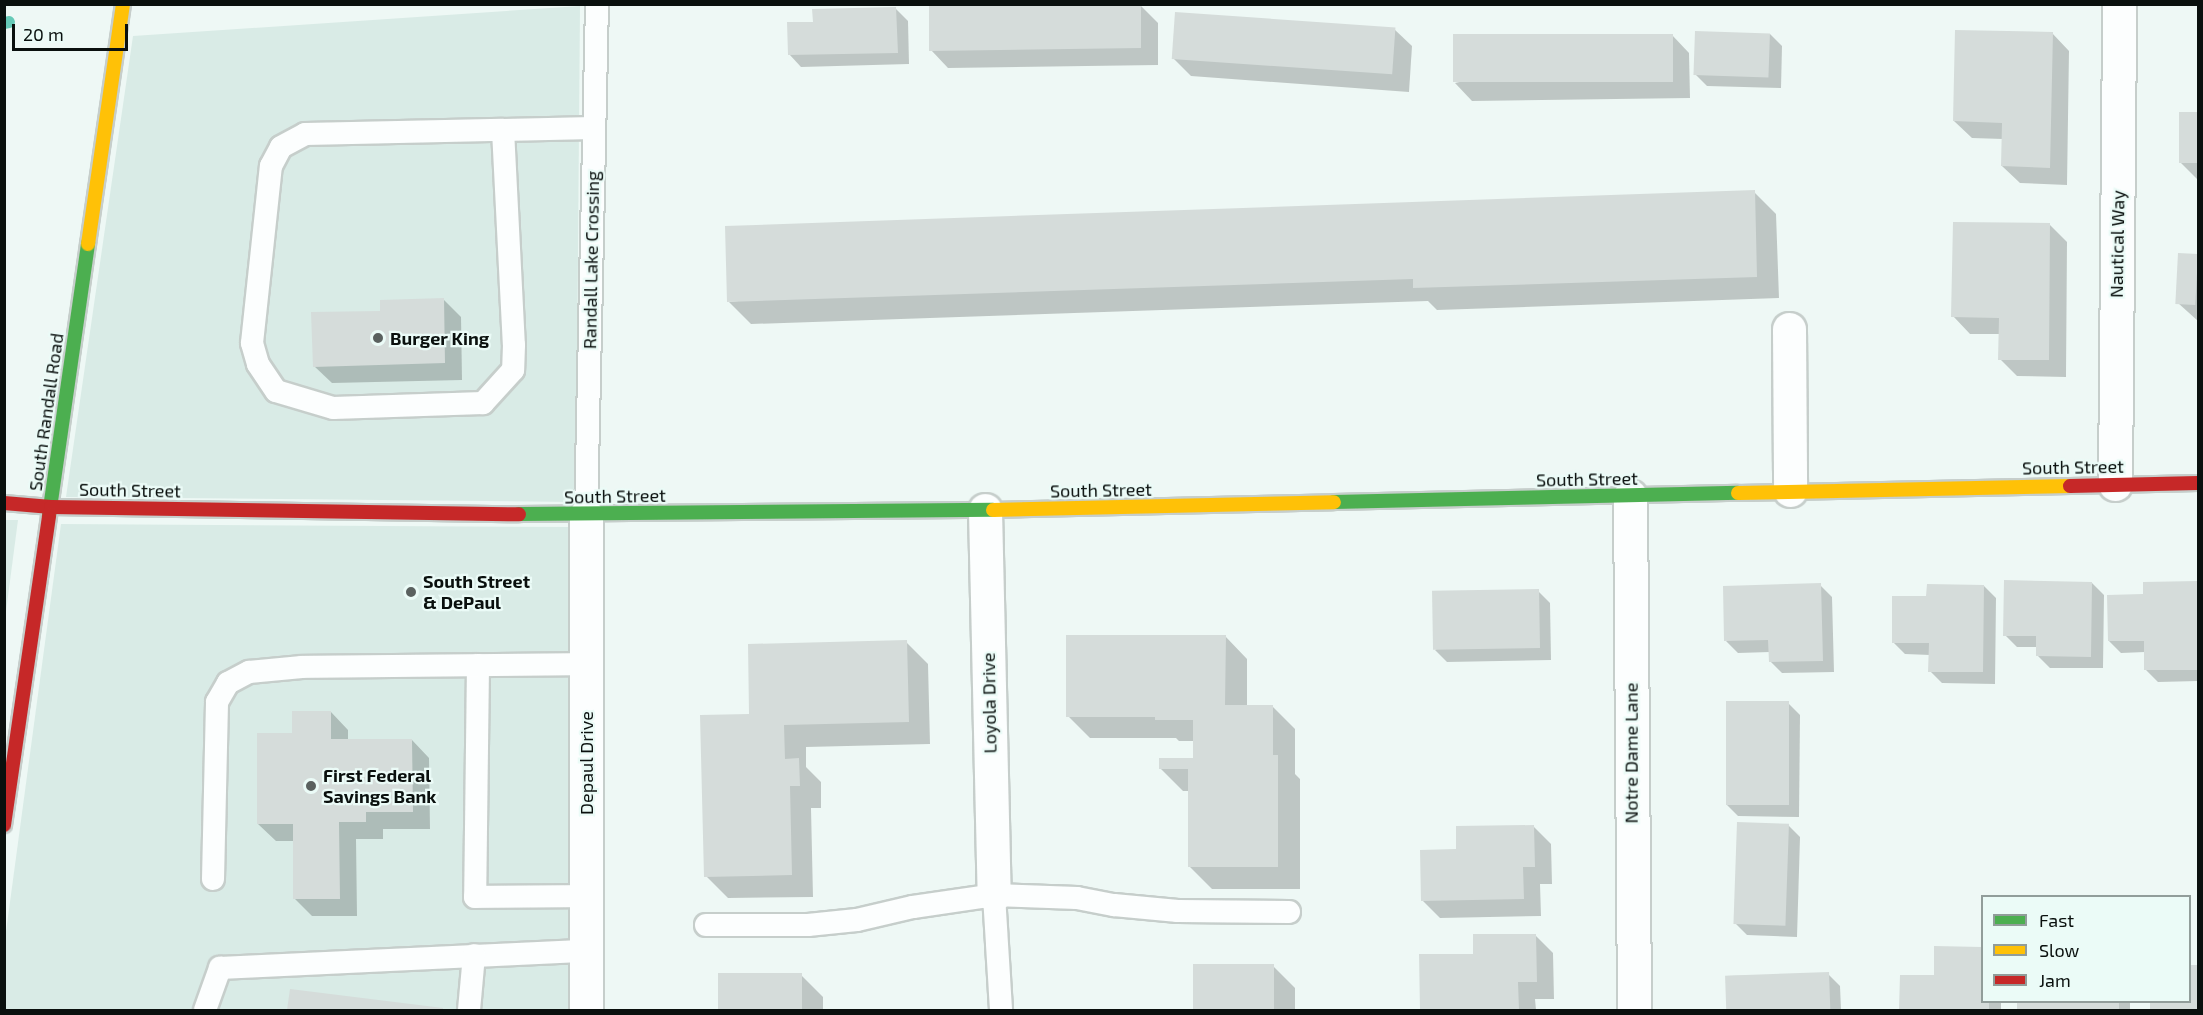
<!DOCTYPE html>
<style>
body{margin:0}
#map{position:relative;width:2203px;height:1015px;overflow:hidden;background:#eef8f5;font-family:"Exo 2",sans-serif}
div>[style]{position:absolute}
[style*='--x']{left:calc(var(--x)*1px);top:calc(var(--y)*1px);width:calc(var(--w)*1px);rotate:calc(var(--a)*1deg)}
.built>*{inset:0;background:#d9ebe6}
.shadow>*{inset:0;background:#0003;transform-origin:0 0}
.stream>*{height:12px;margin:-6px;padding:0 6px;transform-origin:6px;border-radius:6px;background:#66cab7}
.building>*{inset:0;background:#d5dcda;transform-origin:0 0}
.roads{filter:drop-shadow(2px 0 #c6cecb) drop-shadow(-2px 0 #c6cecb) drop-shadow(0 2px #c6cecb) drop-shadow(0 -2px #c6cecb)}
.lane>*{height:22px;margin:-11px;padding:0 11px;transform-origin:11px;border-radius:11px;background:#fcfefe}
.street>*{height:33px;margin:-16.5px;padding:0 16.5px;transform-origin:16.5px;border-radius:16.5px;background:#fcfefe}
.fast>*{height:14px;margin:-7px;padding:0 7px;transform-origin:7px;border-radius:7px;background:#4caf50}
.slow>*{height:14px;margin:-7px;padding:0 7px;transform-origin:7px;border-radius:7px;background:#ffc107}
.jam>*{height:14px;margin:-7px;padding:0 7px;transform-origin:7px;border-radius:7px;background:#c62828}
.dots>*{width:16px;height:16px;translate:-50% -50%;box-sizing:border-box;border:3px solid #ebfbf7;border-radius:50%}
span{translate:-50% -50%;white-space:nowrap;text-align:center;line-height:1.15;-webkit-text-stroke:4.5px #ebfbf7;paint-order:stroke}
.street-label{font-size:18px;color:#0a100e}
.poi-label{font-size:18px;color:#0a100e;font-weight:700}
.left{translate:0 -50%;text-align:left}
.frame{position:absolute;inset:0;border:6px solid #0a100e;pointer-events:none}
.legend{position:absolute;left:1981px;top:895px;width:210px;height:108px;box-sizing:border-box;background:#ebfbf7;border:2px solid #919d9a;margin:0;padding:8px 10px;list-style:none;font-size:18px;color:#0a100e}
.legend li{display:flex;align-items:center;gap:12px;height:30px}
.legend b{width:30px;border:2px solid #919d9a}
.scale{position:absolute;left:12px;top:24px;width:116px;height:27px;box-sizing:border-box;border:3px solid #0a100e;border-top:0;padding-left:8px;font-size:18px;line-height:21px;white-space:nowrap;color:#0a100e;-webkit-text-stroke:4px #ebfbf7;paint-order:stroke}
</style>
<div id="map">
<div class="built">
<i style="clip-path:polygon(580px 6px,576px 502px,66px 497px,133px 36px)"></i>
<i style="clip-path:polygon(5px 520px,18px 520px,5px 619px)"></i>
<i style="clip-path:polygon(61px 524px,571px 527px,592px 1010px,5px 1010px,5px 939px)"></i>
</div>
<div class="shadow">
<i style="clip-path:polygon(1140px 5px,1158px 23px,1158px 65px,948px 68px,931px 50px)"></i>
<i style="clip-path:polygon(896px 9px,908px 21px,909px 64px,801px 67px,789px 54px,814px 23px)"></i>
<i style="clip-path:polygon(1394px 29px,1412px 46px,1409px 92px,1191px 76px,1173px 58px)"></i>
<i style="clip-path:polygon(2052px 33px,2069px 51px,2067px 185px,2020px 183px,2002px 166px,2003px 139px,1972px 138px,1954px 121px)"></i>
<i style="clip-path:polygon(1770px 34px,1782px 46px,1781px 88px,1707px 86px,1695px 74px)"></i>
<i style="clip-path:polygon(1672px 35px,1689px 53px,1690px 98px,1472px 101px,1455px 83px)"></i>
<i style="clip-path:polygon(2180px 113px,2198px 114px,2198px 180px,2180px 162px)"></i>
<i style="clip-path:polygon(1754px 192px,1776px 214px,1779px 298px,1437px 310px,1428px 301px,751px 324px,729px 302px)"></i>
<i style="clip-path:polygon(2050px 225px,2067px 242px,2066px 377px,2017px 376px,2000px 359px,2000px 334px,1970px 334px,1953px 316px)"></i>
<i style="clip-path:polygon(2180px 255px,2198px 255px,2198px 321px,2178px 303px)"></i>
<i style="clip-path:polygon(443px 299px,461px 317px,462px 380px,332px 383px,314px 366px,382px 312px)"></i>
<i style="clip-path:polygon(2198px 582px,2198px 681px,2158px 682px,2146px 670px,2145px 652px,2121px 653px,2109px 641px,2145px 596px)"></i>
<i style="clip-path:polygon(2092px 583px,2104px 595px,2103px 668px,2050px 668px,2038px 656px,2038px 647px,2017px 647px,2005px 635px)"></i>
<i style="clip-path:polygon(1820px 585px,1832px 597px,1834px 672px,1782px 673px,1770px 661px,1770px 652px,1738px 653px,1726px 641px)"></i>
<i style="clip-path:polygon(1984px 586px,1996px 598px,1995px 684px,1942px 683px,1930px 671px,1930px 655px,1905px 654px,1893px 642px,1928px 598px)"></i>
<i style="clip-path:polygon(1538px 591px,1550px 603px,1551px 660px,1447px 662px,1435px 650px)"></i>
<i style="clip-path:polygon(1225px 636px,1247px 659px,1247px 707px,1273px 707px,1295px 729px,1295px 774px,1300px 779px,1300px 889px,1212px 889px,1190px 867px,1190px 791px,1183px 791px,1161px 769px,1194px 759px,1194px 741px,1179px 741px,1176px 738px,1090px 738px,1068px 716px)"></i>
<i style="clip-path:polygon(906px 642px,928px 664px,930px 744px,806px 747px,806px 767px,821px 782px,821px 808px,811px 808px,813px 897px,728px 898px,706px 876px,751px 716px)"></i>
<i style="clip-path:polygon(1788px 703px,1800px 715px,1799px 817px,1738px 816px,1726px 804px)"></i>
<i style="clip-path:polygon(331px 712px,348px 730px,348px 741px,412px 740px,429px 758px,430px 829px,383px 829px,383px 839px,356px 839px,357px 916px,312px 916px,295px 899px,295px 841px,276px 841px,258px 824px,293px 734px)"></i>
<i style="clip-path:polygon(1788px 825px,1800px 837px,1797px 937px,1747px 935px,1735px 923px)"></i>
<i style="clip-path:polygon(1534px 827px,1551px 844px,1552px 884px,1540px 884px,1541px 916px,1440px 918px,1423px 901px,1458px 851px)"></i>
<i style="clip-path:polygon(1535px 935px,1553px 953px,1554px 999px,1535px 999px,1536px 1010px,1422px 1010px,1421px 956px,1474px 955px)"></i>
<i style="clip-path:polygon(1935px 947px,1982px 948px,1982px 1002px,2001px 1002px,2001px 1010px,1901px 1010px,1901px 976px,1935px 977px)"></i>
<i style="clip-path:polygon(1273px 966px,1295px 988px,1295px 1010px,1194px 1010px,1194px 967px)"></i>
<i style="clip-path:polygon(2198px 966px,2198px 1010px,2151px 1010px,2151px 1002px,2190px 1002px,2190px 967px)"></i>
<i style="clip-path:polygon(1828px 974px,1840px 986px,1841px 1010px,1727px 1010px,1726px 976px)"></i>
<i style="clip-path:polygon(801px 975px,823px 997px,823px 1010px,719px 1010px,719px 976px)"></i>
<i style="clip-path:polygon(291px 991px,442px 1010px,443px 1010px,288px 1010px)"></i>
<i style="left:2018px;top:1002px;width:112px;height:8px"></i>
</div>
<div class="stream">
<i style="--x:4;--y:23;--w:5;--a:-11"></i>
</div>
<div class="building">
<i style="clip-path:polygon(1046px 4px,1141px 4px,1141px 48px,929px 51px,929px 6px)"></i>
<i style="clip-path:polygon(896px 7px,898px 53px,788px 55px,787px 22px,813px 22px,812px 9px)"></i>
<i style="left:1175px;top:12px;width:221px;height:47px;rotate:4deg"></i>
<i style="clip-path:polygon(1955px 30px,2053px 32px,2050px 168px,2001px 166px,2002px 123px,1953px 121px)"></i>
<i style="left:1695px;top:31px;width:75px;height:44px;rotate:2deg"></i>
<i style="left:1673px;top:34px;width:48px;height:220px;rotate:90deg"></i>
<i style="left:2179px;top:112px;width:19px;height:51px"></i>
<i style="clip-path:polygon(1755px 190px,1757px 277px,1413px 288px,1413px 279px,727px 302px,725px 226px)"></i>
<i style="clip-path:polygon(1953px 222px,2050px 223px,2049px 360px,1998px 360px,1999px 318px,1951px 317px)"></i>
<i style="left:2178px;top:253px;width:20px;height:51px;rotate:3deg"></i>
<i style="clip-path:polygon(444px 298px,445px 363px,313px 367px,311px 312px,380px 311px,380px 300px)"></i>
<i style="clip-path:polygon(2004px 580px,2092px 582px,2091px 657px,2036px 656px,2036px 636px,2003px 636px)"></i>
<i style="clip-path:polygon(2198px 581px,2198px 670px,2144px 670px,2144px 641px,2108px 641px,2107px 595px,2143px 594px,2143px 582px)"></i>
<i style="clip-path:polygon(1821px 583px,1823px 661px,1769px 662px,1768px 640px,1724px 641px,1723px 586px)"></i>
<i style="clip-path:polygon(1927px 584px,1984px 585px,1983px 672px,1928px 672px,1929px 643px,1892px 643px,1892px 596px,1926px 596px)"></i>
<i style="left:1539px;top:589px;width:59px;height:107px;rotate:89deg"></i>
<i style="clip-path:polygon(1066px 635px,1226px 635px,1225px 705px,1273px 705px,1273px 755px,1278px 755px,1278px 867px,1188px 867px,1188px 769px,1159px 769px,1159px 758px,1193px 758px,1193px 720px,1155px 720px,1155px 717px,1066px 717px)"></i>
<i style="clip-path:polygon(907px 640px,909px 722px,784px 725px,785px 759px,799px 758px,800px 786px,790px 786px,792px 875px,704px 877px,700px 715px,749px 714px,748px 644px)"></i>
<i style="left:1726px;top:701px;width:63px;height:104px"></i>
<i style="clip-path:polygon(292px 711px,331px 711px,331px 739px,412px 739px,413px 812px,366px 812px,366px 822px,339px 822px,340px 899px,293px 899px,293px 824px,257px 824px,257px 733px,292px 733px)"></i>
<i style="left:1737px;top:822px;width:52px;height:102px;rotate:2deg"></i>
<i style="clip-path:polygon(1534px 825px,1535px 867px,1523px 867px,1524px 899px,1421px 901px,1420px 850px,1456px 849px,1456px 826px)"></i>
<i style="clip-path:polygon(1473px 934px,1536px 934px,1537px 982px,1518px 982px,1519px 1010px,1420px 1010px,1419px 954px,1473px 954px)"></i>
<i style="clip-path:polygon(1934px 946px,1982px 947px,1982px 1002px,1989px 1002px,1989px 1010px,1899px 1010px,1900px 975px,1934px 975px)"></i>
<i style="left:1274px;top:964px;width:46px;height:81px;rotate:90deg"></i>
<i style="clip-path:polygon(2190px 965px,2198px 965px,2198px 1010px,2150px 1010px,2150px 1002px,2190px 1002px)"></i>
<i style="left:1829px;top:972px;width:38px;height:104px;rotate:88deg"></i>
<i style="left:802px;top:973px;width:37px;height:84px;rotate:90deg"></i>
<i style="clip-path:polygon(290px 989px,443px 1008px,443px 1010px,287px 1010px)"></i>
<i style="left:2017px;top:1002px;width:102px;height:8px"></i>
</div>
<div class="roads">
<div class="lane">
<i style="--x:503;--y:130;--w:215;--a:87.1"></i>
<i style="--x:514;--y:345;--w:25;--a:92"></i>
<i style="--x:513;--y:370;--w:45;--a:132.3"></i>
<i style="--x:483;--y:403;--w:150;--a:178.1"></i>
<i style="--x:333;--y:408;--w:59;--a:-163.4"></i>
<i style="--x:276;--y:391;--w:32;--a:-124"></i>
<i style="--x:258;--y:364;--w:22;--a:-106"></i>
<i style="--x:252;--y:343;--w:178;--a:-83.9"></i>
<i style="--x:271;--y:166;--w:21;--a:-62"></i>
<i style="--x:281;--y:147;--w:27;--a:-28"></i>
<i style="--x:305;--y:134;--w:198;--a:-1.2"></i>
<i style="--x:503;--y:130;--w:91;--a:-1.3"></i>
<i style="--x:586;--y:515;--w:511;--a:-88.77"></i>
<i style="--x:478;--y:665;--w:232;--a:90.7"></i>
<i style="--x:475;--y:897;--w:111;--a:-0.5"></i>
<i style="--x:213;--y:879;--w:177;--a:-88.7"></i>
<i style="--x:217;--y:702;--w:22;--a:-60"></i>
<i style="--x:228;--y:683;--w:24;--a:-28"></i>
<i style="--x:249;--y:672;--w:53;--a:-5.4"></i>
<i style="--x:302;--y:667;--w:284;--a:-0.6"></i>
<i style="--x:994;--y:895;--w:115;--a:86.5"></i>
<i style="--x:706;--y:925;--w:102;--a:0"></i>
<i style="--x:808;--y:925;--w:49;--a:-5.8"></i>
<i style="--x:857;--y:920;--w:57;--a:-13.1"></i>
<i style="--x:913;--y:907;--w:82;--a:-8.4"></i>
<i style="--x:994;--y:895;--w:83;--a:2.1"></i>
<i style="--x:1077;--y:898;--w:38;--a:11"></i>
<i style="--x:1114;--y:905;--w:64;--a:5.4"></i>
<i style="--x:1178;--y:911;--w:111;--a:0.5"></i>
<i style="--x:205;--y:1010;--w:45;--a:-70.3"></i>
<i style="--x:220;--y:968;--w:366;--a:-2.7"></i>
<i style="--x:469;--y:1010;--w:55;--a:-84.8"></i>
</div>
<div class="street">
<i style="--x:1789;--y:329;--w:161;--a:89.6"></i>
<i style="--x:2115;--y:484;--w:480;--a:-89.5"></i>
<i style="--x:1630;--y:496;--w:514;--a:89.55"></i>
<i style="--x:985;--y:510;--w:385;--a:88.7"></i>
<i style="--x:586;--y:515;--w:495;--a:90"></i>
</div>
<div class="fast">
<i style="--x:1334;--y:502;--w:404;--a:-1.3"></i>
<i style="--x:519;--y:514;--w:474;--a:-0.5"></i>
<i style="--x:49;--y:515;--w:274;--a:-81.8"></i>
</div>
<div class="slow">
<i style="--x:88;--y:244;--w:243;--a:-81.7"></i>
<i style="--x:1738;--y:493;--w:332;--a:-1.2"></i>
<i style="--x:993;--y:510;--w:341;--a:-1.3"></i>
</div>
<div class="jam">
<i style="--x:2070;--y:486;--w:128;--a:-1.3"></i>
<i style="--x:4;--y:503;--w:47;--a:4.9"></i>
<i style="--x:51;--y:507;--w:468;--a:0.9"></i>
<i style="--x:4;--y:825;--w:313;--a:-81.7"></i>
</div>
</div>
<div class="dots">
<i style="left:378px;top:338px;background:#5a615f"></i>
<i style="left:411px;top:592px;background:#5a615f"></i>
<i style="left:311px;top:786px;background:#5a615f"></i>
</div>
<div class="street-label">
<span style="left:2117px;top:244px;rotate:-89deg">Nautical Way</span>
<span style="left:591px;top:260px;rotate:-89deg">Randall Lake Crossing</span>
<span style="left:46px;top:412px;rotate:-82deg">South Randall Road</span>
<span style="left:2073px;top:467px;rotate:-1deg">South Street</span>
<span style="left:1587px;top:479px;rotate:-1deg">South Street</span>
<span style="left:130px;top:490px;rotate:1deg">South Street</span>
<span style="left:1101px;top:490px;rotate:-1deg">South Street</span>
<span style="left:615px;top:496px;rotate:-1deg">South Street</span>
<span style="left:989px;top:703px;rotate:-91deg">Loyola Drive</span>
<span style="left:1631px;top:753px;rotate:-90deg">Notre Dame Lane</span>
<span style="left:586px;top:763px;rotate:-90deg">Depaul Drive</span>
</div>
<div class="poi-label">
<span class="left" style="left:390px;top:338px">Burger King</span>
<span class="left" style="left:423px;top:592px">South Street<br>&amp; DePaul</span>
<span class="left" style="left:323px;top:786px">First Federal<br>Savings Bank</span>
</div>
<div class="frame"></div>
<ul class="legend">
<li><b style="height:8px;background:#4caf50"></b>Fast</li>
<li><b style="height:8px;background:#ffc107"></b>Slow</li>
<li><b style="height:8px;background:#c62828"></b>Jam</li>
</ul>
<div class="scale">20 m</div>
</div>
